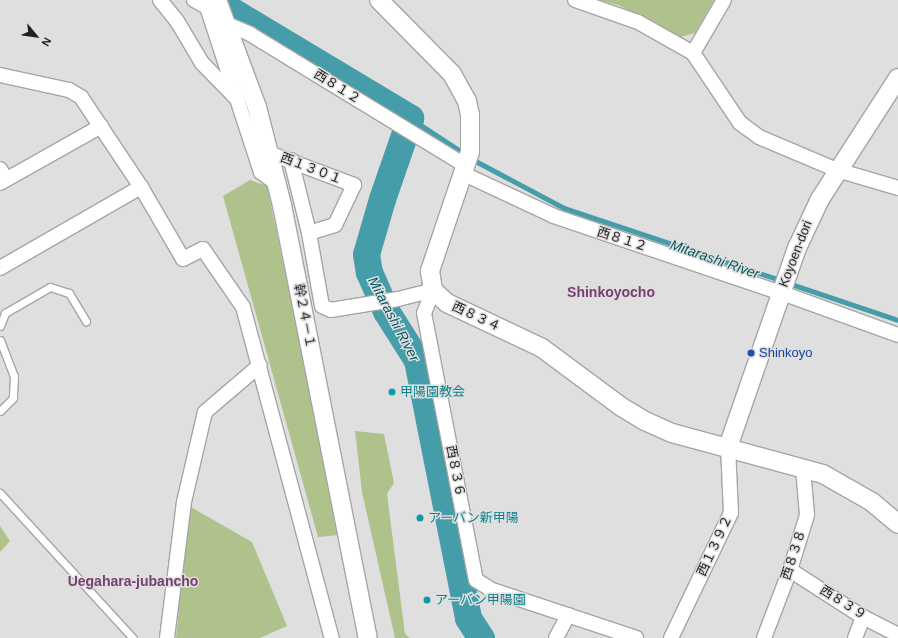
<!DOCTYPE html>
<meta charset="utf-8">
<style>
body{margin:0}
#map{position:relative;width:898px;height:638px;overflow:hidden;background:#dfdfe0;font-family:Arial,"Noto Sans JP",sans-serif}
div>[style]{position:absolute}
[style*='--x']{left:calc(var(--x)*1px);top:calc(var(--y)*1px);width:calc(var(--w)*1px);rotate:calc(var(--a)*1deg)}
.green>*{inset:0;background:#afc28b}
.stream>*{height:4.5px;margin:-2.25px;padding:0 2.25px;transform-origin:2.25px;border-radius:2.25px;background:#449da9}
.river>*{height:27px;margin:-13.5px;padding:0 13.5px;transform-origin:13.5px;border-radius:13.5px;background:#449da9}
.roads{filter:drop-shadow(1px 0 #a5a5a6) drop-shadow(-1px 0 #a5a5a6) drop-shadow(0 1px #a5a5a6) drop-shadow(0 -1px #a5a5a6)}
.service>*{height:7px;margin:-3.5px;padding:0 3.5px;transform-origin:3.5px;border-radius:3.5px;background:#fff}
.minor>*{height:14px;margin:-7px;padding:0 7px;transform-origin:7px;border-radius:7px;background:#fff}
.tertiary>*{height:18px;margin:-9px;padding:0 9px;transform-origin:9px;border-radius:9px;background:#fff}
.dots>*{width:11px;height:11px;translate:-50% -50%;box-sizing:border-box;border:2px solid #dfdfe0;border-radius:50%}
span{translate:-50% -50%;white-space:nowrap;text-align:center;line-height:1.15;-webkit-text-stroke:3px #dfdfe0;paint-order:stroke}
.street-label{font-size:13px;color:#1f1f20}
.transit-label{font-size:13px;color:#164399}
.left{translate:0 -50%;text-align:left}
.culture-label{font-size:13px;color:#0d838f}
.water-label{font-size:14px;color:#085861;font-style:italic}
.neighbourhood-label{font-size:14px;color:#79406d;font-weight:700}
.north{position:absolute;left:16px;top:16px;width:40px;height:40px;-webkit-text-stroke:3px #dfdfe0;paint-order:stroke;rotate:119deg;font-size:11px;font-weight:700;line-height:16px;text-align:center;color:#1f1f20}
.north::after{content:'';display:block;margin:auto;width:14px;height:18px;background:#1f1f20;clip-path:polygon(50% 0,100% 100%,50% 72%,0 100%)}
</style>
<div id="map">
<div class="green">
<i style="clip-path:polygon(599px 0,714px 0,695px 33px,681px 37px,618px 5px)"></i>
<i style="clip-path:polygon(250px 180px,267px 186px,340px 535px,318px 537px,223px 196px)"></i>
<i style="clip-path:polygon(355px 431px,384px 434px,394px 483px,387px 494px,405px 634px,410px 638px,395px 638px,362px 492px)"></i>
<i style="clip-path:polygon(189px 506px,252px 542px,287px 626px,260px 638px,176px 638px)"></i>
<i style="clip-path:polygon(0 526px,10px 541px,0 552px)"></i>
</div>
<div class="stream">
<i style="--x:410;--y:118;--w:66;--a:33.2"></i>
<i style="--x:472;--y:159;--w:104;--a:28"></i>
<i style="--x:564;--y:208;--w:229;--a:18.4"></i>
<i style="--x:788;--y:283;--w:116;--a:18.6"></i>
</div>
<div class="river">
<i style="--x:214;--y:0;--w:229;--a:31"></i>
<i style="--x:410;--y:118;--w:86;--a:109.1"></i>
<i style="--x:382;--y:199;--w:57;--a:106.2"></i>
<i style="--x:366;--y:254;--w:18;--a:81"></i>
<i style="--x:369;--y:272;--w:43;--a:66.4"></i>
<i style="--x:386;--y:311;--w:58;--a:57.7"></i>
<i style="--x:417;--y:360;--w:263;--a:78.8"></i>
<i style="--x:468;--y:618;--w:24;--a:57"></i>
</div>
<div class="roads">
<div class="service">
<i style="--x:0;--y:326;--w:14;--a:-69"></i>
<i style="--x:5;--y:313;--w:52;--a:-30"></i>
<i style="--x:50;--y:287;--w:20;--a:18"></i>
<i style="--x:69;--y:293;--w:33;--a:59"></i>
<i style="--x:0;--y:340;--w:39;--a:69"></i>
<i style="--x:14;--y:376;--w:22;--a:93"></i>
<i style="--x:13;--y:398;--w:18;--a:135"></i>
<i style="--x:0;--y:493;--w:197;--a:47.5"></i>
</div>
<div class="minor">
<i style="--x:160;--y:0;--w:27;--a:51"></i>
<i style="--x:177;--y:21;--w:49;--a:59.2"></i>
<i style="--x:202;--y:63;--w:49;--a:45.8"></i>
<i style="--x:194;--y:0;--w:23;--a:29"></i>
<i style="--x:575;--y:0;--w:67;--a:19.2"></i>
<i style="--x:638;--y:22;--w:63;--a:29.4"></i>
<i style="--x:693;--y:53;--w:84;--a:56.1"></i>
<i style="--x:740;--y:123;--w:24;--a:36"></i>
<i style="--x:759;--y:137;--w:85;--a:22.9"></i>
<i style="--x:837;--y:170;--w:64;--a:16.4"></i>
<i style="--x:207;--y:7;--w:174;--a:71.9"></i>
<i style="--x:261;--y:172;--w:20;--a:37"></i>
<i style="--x:227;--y:24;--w:25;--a:23"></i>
<i style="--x:250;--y:34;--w:253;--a:31.4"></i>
<i style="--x:693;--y:53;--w:61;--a:-59.7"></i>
<i style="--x:0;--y:75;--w:71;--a:12.3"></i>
<i style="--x:69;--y:90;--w:14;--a:30"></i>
<i style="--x:81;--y:97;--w:108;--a:56.3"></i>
<i style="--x:141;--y:187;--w:83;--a:59.7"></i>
<i style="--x:183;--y:259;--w:22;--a:-27"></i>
<i style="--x:203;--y:249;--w:70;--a:55.4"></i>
<i style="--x:243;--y:307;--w:343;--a:75"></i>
<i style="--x:269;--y:153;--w:91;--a:20.6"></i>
<i style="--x:354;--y:185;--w:44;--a:115.4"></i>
<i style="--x:335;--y:225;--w:27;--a:163"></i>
<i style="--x:291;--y:160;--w:75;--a:76.1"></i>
<i style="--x:309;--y:233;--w:74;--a:79.9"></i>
<i style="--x:322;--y:306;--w:10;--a:24"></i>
<i style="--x:331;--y:310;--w:68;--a:-9.3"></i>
<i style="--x:398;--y:299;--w:36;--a:-14"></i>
<i style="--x:0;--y:169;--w:12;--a:59"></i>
<i style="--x:464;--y:174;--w:99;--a:25"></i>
<i style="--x:554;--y:216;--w:241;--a:18.7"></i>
<i style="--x:782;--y:293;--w:123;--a:19.9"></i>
<i style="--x:0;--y:183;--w:116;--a:-29.4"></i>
<i style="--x:0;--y:268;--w:163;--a:-29.9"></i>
<i style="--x:433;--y:290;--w:25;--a:111"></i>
<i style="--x:424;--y:313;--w:272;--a:79"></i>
<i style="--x:476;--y:580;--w:19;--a:32"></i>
<i style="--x:492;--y:590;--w:152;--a:18.4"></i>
<i style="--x:790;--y:570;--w:87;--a:32.8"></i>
<i style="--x:863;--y:617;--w:39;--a:27"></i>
<i style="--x:167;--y:638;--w:137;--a:-82.9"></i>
<i style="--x:184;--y:502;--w:92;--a:-76.9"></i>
<i style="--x:205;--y:412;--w:72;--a:-40.5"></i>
<i style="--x:556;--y:638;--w:26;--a:-62"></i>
<i style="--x:671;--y:638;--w:139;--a:-64.4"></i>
<i style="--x:731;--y:513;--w:66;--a:-92.6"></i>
<i style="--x:764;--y:638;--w:73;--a:-69.1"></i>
<i style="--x:790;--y:570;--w:58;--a:-72.8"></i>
<i style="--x:807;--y:515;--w:47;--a:-94.9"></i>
<i style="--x:855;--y:638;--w:22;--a:-69"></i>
</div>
<div class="tertiary">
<i style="--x:217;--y:0;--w:114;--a:69.5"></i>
<i style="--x:257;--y:107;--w:101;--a:75.7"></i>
<i style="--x:282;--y:205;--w:441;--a:78.8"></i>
<i style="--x:379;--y:0;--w:104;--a:45.4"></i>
<i style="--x:452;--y:74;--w:31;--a:61"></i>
<i style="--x:467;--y:101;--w:14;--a:78"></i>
<i style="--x:470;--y:115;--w:37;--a:90"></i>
<i style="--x:470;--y:152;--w:126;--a:108.6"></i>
<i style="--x:430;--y:271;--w:19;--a:81"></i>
<i style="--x:433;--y:290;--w:19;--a:43"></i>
<i style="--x:447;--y:303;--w:105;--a:25.3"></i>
<i style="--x:542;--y:348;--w:97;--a:36.6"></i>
<i style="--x:620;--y:406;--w:29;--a:31"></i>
<i style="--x:645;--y:421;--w:30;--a:24"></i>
<i style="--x:672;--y:433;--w:156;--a:15.2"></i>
<i style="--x:823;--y:474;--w:56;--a:29.7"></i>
<i style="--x:872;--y:502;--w:34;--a:40"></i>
<i style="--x:728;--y:447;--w:211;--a:-70.9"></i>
<i style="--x:797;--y:248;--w:54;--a:-64.9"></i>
<i style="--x:820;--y:199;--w:144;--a:-57.2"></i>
</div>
</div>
<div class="dots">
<i style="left:751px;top:353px;background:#1a4fb4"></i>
<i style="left:392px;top:392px;background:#0f9aa8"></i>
<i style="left:420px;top:518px;background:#0f9aa8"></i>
<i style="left:427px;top:600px;background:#0f9aa8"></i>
</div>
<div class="street-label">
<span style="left:337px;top:87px;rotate:32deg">西８１２</span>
<span style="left:311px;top:169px;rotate:21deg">西１３０１</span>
<span style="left:622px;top:240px;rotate:18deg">西８１２</span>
<span style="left:796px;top:254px;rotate:-69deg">Koyoen-dori</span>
<span style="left:304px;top:316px;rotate:79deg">幹２４－１</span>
<span style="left:476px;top:317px;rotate:25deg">西８３４</span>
<span style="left:455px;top:471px;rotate:79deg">西８３６</span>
<span style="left:715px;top:546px;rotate:-65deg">西１３９２</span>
<span style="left:794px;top:555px;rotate:-72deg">西８３８</span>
<span style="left:843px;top:603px;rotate:32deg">西８３９</span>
</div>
<div class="transit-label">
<span class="left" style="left:759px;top:353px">Shinkoyo</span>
</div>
<div class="culture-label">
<span class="left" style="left:400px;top:392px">甲陽園教会</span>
<span class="left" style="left:428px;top:518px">アーバン新甲陽</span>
<span class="left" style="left:435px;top:600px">アーバン甲陽園</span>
</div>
<div class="water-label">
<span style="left:715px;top:259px;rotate:19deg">Mitarashi River</span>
<span style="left:394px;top:319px;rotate:62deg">Mitarashi River</span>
</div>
<div class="neighbourhood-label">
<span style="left:611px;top:292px">Shinkoyocho</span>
<span style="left:133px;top:581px">Uegahara-jubancho</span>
</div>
<div class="north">N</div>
</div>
